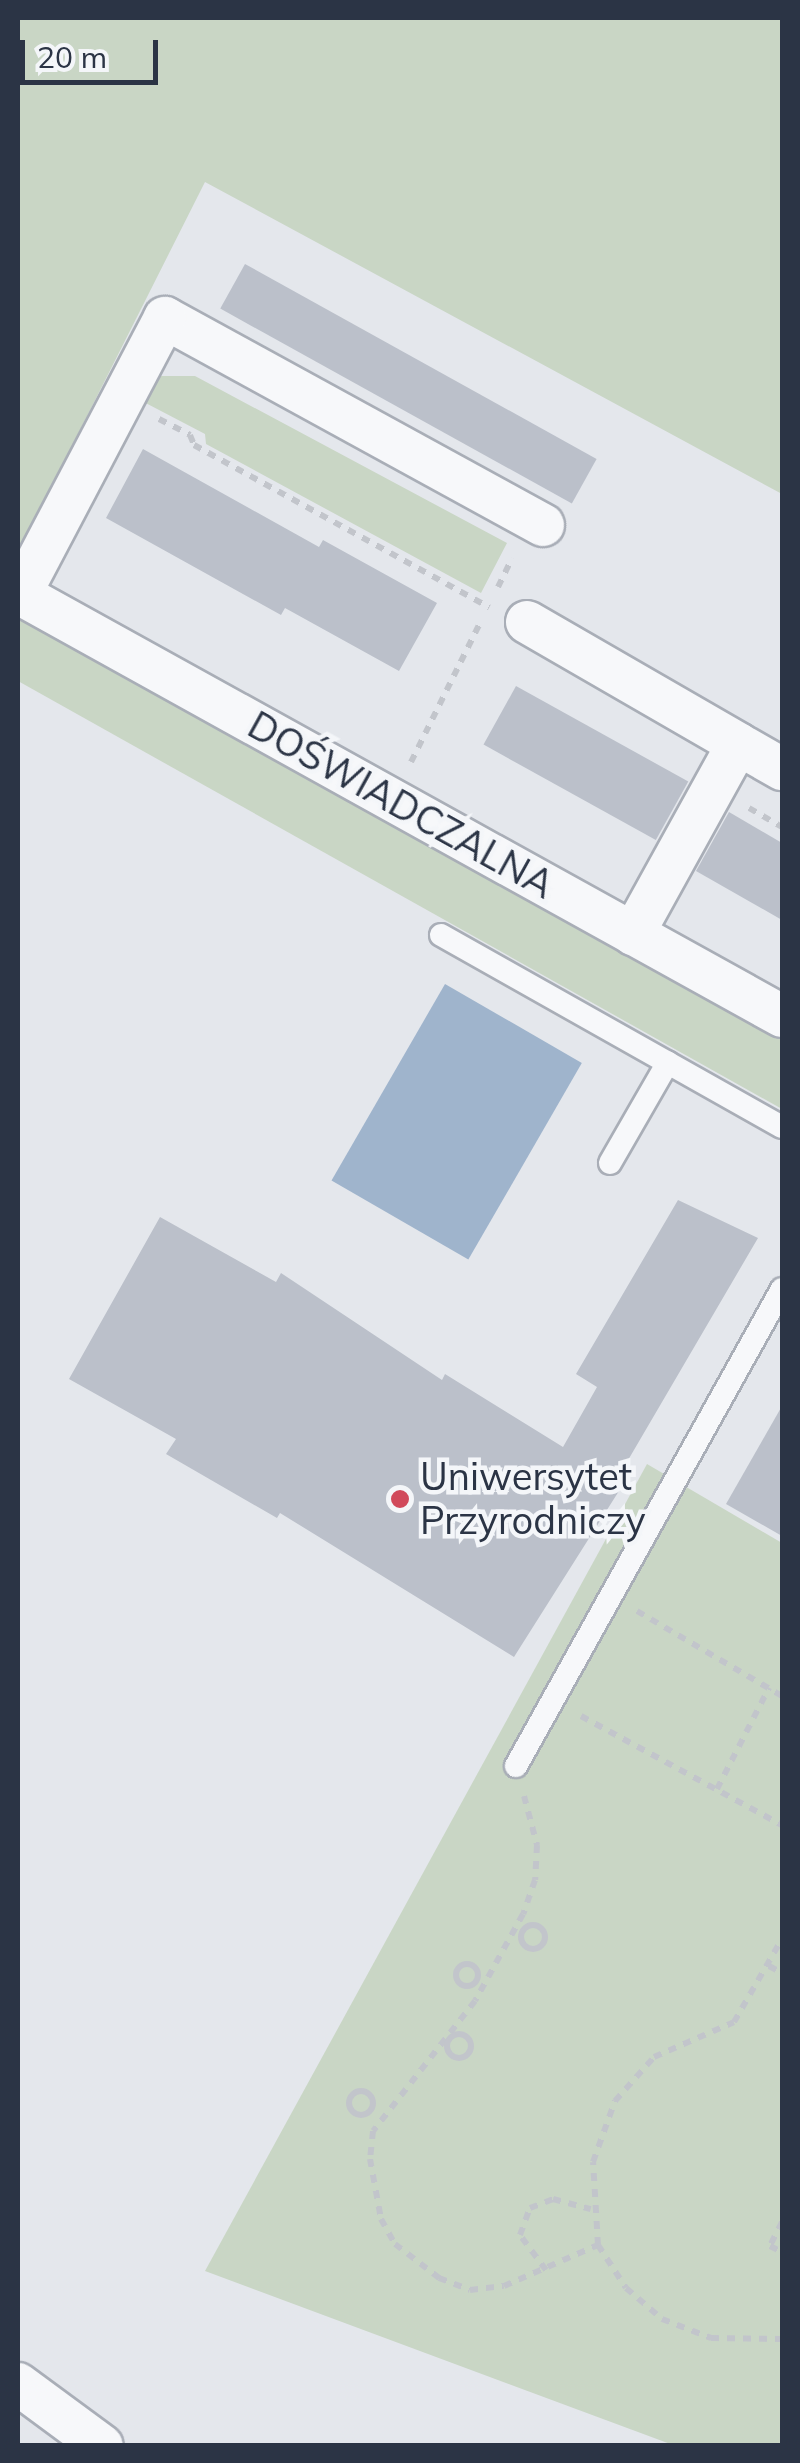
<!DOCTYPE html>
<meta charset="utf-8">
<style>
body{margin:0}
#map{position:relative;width:800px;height:2463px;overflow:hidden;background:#e4e7ec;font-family:Mulish,sans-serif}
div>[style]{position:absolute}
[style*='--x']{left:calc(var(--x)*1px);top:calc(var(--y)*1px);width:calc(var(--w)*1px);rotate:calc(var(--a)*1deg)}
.green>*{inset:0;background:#c9d6c5}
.water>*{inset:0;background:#9fb4cc;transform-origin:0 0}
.building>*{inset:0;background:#bbc0ca;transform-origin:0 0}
.path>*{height:6px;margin-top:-3px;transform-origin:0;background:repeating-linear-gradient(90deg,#c2c5cb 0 8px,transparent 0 16px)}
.path>.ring{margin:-3px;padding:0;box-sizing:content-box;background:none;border:6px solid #c2c5cb;border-radius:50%}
.roads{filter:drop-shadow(2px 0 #a9aeb7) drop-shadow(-2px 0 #a9aeb7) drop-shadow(0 2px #a9aeb7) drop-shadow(0 -2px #a9aeb7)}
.service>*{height:22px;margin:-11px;padding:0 11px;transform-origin:11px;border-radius:11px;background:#f7f8fa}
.minor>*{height:42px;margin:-21px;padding:0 21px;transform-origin:21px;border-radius:21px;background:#f7f8fa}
.dots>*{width:28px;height:28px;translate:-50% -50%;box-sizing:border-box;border:5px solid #f4f6f9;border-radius:50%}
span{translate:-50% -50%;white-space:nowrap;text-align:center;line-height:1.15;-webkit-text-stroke:9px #f4f6f9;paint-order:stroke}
.street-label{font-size:38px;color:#2b3445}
.poi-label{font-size:38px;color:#2b3445}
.left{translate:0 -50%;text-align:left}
.frame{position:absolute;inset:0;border:20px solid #2b3445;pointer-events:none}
.scale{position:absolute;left:20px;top:40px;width:138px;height:45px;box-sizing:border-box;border:5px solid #2b3445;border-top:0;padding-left:12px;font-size:30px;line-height:35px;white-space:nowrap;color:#2b3445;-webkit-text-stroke:8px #f4f6f9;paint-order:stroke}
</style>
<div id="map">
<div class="green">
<i style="clip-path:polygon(18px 18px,782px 18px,782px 494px,205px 182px,18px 553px)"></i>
<i style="clip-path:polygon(160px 376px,195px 376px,507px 543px,481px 593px,206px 444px,205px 434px,138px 399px)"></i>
<i style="clip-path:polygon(18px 610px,782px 1032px,782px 1109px,18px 681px)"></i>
<i style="clip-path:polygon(647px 1464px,782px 1543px,782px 2445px,673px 2445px,205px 2271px)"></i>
</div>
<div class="water">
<i style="left:445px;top:984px;width:158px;height:227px;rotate:30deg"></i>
</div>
<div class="building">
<i style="left:245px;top:264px;width:402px;height:51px;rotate:29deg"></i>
<i style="clip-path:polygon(143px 449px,319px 547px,323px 540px,437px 603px,399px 671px,285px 608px,281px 615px,106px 518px)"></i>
<i style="left:516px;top:686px;width:197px;height:67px;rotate:29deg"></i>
<i style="clip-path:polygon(729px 812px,782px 843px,782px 920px,696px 871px)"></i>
<i style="clip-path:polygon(678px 1200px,758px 1238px,617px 1479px,624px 1483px,514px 1657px,280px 1513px,277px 1518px,166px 1454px,176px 1439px,69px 1379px,160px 1217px,276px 1282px,281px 1273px,442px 1380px,445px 1374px,563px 1447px,597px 1387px,576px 1374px)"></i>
<i style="clip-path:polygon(782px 1406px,782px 1536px,726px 1504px)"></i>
</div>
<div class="path">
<i style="--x:159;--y:419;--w:35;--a:27"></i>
<i style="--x:190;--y:435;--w:11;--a:68"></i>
<i style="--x:194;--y:445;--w:337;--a:28.8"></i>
<i style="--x:498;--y:587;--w:32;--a:-64"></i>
<i style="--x:411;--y:762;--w:157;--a:-63.6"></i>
<i style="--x:749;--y:808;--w:38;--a:30"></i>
<i style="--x:637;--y:1611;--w:168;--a:30.4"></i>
<i style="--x:581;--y:1716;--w:229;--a:28.5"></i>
<i style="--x:717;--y:1789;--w:114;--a:-62.8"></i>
<i style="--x:524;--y:1796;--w:51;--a:75.1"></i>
<i style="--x:537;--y:1845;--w:35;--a:93"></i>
<i style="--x:535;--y:1880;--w:36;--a:109"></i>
<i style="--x:523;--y:1914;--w:99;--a:118.9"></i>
<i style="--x:475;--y:2001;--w:165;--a:128.1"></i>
<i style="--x:373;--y:2131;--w:28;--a:96"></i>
<i style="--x:370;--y:2159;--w:61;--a:79.6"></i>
<i style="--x:381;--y:2219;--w:29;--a:61"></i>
<i style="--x:395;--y:2244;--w:56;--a:37.7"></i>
<i style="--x:439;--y:2278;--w:33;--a:21"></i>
<i style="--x:470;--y:2290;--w:34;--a:-7"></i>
<i style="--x:504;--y:2286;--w:103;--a:-23.6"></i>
<i style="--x:598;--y:2245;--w:83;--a:-93.4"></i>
<i style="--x:593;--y:2162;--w:65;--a:-70.2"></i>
<i style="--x:615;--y:2101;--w:59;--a:-48.4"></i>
<i style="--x:654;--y:2057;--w:87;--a:-23.6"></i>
<i style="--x:734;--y:2022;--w:96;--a:-60"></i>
<i class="ring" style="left:521px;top:1925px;width:18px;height:18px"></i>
<i class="ring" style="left:456px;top:1964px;width:16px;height:16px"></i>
<i style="--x:769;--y:1966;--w:15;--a:28"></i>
<i class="ring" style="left:447px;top:2034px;width:18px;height:18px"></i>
<i class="ring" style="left:349px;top:2091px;width:18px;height:18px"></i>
<i style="--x:782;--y:2222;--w:27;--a:117"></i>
<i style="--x:770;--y:2246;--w:13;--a:27"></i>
<i style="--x:598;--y:2245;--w:51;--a:56.9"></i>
<i style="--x:626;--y:2288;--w:48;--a:40.7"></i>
<i style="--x:662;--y:2319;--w:53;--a:21.2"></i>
<i style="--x:711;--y:2338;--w:71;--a:0.8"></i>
<i style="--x:546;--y:2270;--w:44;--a:-126.6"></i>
<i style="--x:520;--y:2235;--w:29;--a:-70"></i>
<i style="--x:530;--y:2208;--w:25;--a:-21"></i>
<i style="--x:553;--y:2199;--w:39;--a:15"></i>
</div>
<div class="roads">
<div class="service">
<i style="--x:441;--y:935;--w:391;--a:29.4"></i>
<i style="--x:610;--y:1163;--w:116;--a:-60.1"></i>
<i style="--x:516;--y:1766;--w:546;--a:-60.85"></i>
</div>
<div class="minor">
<i style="--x:543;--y:525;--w:431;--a:-151.3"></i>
<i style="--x:165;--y:318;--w:312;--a:117.7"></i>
<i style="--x:20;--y:594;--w:871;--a:28.98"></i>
<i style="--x:527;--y:622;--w:244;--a:30"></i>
<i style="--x:633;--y:934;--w:217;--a:-61.1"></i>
<i style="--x:738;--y:744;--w:51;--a:29.6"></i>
<i style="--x:18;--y:2384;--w:104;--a:36.4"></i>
</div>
</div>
<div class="dots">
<i style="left:400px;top:1499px;background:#d1495b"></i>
</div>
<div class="street-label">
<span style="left:401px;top:805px;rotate:29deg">DOŚWIADCZALNA</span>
</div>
<div class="poi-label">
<span class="left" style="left:420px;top:1499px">Uniwersytet<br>Przyrodniczy</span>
</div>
<div class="frame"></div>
<div class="scale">20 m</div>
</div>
